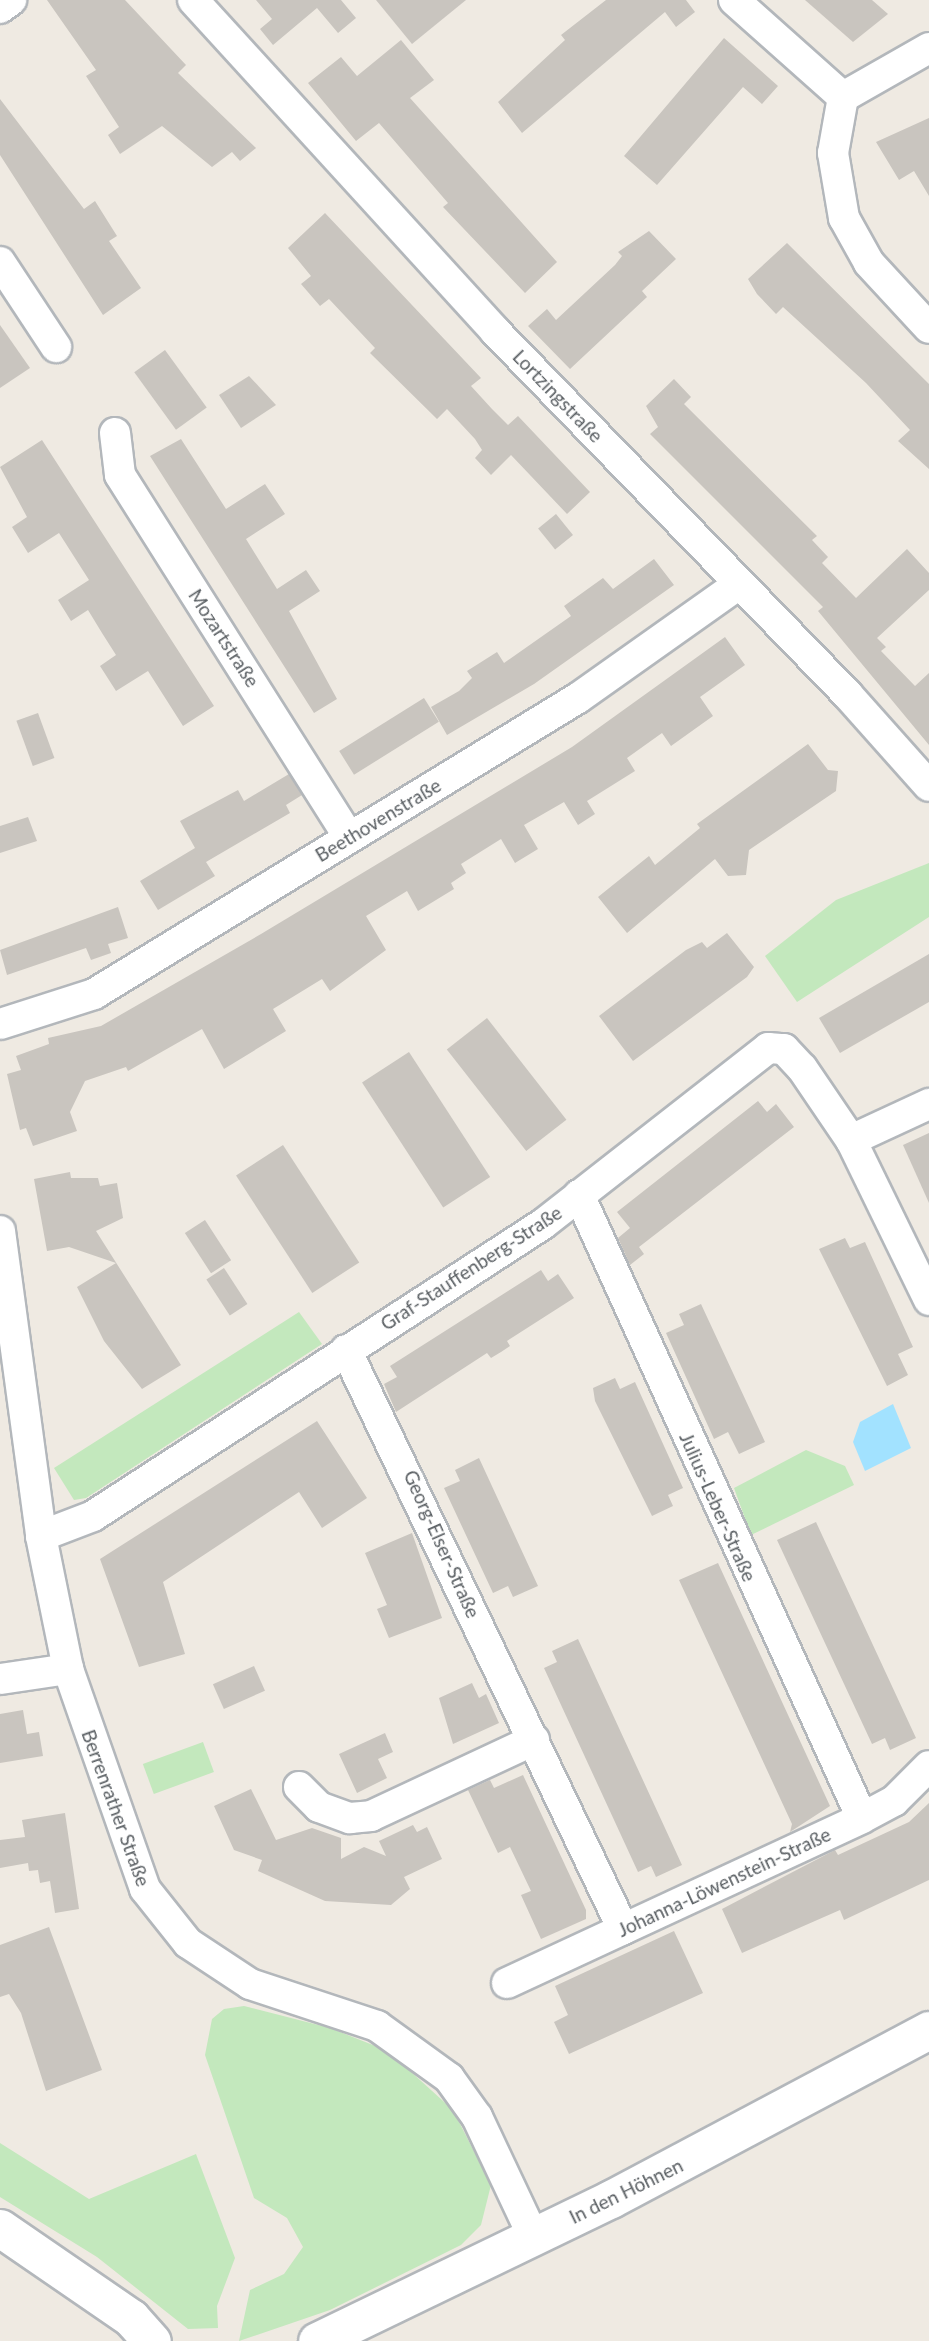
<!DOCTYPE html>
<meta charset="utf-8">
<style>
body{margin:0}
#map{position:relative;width:929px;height:2341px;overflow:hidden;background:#efeae2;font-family:Lato,sans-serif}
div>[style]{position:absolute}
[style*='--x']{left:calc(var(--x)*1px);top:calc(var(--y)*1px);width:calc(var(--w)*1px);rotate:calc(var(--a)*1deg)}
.green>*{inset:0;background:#c3e8bd;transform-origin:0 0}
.water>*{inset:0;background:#a2e2ff}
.building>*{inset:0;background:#c9c5bf;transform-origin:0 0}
.roads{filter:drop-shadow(2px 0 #b3b7bb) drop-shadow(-2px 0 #b3b7bb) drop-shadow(0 2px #b3b7bb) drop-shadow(0 -2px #b3b7bb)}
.minor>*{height:30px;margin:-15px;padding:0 15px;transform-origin:15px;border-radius:15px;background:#fff}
.tertiary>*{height:37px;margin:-18.5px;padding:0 18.5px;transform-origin:18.5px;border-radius:18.5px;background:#fff}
span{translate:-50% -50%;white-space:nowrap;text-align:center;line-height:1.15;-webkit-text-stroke:7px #fff;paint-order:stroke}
.street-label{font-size:19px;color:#5b6064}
</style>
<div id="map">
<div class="green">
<i style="clip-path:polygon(929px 863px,929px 917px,797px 1002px,765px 956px,836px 900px)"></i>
<i style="clip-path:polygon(299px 1312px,322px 1344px,86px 1498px,74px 1500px,54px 1468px)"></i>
<i style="clip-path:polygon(806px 1450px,845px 1466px,854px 1485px,751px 1535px,734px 1488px)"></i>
<i style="left:203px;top:1742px;width:32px;height:64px;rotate:70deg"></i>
<i style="clip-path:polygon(244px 2006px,330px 2028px,388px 2051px,453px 2110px,491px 2185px,481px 2225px,461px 2245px,330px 2310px,239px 2341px,250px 2290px,284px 2274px,303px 2247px,287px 2218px,254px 2198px,205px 2055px,212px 2019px,224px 2009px)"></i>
<i style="clip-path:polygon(0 2143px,89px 2199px,196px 2154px,235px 2258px,217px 2306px,218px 2328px,188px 2329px,97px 2257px,0 2197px)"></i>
</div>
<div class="water">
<i style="clip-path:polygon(893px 1404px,911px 1448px,865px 1471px,853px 1442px,860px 1422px)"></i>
</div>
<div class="building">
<i style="clip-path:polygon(47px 0,125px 0,186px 65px,178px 73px,256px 148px,240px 161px,232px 152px,212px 167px,162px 126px,120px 154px,108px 135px,119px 127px,86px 76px,96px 70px)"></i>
<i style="clip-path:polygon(256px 0,341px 0,356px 18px,338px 33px,317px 8px,273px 45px,260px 29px,272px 19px)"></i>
<i style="clip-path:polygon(376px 0,466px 0,412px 44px)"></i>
<i style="clip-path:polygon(606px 0,686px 0,695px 12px,676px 27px,665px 12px,522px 133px,498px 102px,565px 40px,561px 35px)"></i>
<i style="clip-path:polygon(805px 0,872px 0,888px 14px,853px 42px)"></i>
<i style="clip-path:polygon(724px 38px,778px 86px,762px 104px,743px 87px,657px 185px,624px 156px)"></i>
<i style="clip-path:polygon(401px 40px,434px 80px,410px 98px,557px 262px,525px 293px,443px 207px,448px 203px,379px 123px,356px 141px,308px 83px,341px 57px,357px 76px)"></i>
<i style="clip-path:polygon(0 99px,84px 209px,95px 201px,117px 236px,109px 241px,141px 288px,103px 315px,0 155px)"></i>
<i style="clip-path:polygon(929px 118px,929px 196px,914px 171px,899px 180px,876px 142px)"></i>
<i style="clip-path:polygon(325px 213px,481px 378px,471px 386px,492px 409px,508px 425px,518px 416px,590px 492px,567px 514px,511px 455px,491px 475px,475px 458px,482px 450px,475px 439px,447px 409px,437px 419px,370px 353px,375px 348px,329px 299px,320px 306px,301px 284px,311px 276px,288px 248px)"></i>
<i style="clip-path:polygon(649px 231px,676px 259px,642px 291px,647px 297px,570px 369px,528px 326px,547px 309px,556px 320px,615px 265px,622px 256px,618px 252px)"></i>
<i style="clip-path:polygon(787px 243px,929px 384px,929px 469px,898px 441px,910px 430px,866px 383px,783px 307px,776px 314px,757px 294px,748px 279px)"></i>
<i style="clip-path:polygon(0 325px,30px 368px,0 388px)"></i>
<i style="left:165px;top:350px;width:71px;height:38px;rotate:54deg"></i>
<i style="clip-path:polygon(249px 376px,276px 405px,241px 428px,219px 395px)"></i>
<i style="clip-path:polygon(674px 379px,691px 397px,684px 404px,817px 536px,812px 540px,828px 557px,822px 563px,856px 598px,907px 549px,929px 573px,929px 590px,877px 638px,886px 647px,881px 651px,915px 686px,929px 673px,929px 745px,818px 611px,823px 607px,650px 434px,658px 427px,646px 406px)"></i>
<i style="clip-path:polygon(181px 439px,226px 509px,265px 484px,285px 514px,246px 539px,277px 589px,306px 570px,320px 591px,289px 611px,337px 699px,314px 713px,150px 456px)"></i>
<i style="clip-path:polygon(42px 440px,214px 706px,183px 726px,148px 671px,116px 691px,100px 666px,116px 655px,102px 633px,88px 610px,71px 621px,58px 600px,89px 580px,59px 533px,28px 553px,12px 527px,27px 517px,0 467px)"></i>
<i style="left:556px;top:514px;width:27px;height:23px;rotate:51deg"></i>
<i style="clip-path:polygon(654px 559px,674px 585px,534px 684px,447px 735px,431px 707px,459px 691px,472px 678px,467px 671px,497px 652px,504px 663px,571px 616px,564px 606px,603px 578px,613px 589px)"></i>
<i style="clip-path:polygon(725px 637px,745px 665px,700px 697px,713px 716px,671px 746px,662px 733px,627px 758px,635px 771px,587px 801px,595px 814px,578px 825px,564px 802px,524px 825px,538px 849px,515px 863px,501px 839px,461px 864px,466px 873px,451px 883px,454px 889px,418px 911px,407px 891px,366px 916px,386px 950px,330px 991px,322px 979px,273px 1009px,286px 1031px,224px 1069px,202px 1029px,128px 1071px,126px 1067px,85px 1081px,70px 1112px,77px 1131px,33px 1146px,26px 1128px,20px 1130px,7px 1074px,21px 1070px,16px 1056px,49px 1044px,48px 1038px,101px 1026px,261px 934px,572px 747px)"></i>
<i style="left:424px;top:698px;width:28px;height:100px;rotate:58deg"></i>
<i style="left:38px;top:713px;width:48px;height:23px;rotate:70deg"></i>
<i style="clip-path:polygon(808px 744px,828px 770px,838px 771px,836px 791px,749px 850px,746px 875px,728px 876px,715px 859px,627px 933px,598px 897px,649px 856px,655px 865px,700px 828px,697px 824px)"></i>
<i style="clip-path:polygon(289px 774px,302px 795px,286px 805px,290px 813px,206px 862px,215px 876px,158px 910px,140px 881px,195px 848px,180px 821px,238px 790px,244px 801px)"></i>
<i style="clip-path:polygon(28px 817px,37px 841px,0 853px,0 826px)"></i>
<i style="clip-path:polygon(118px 907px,128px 938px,108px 944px,111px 953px,91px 960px,86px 948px,7px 975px,0 950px)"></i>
<i style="clip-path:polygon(727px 933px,754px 967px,747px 977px,633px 1061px,599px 1016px,686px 950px,702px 942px,707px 948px)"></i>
<i style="clip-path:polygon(929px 954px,929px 1002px,840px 1053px,819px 1018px)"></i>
<i style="left:487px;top:1018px;width:129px;height:51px;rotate:52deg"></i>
<i style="left:409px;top:1052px;width:149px;height:56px;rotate:57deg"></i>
<i style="clip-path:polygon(758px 1101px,767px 1112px,776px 1104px,794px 1127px,639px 1247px,644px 1254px,630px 1265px,618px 1238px,630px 1228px,617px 1212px)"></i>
<i style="clip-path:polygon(929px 1133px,929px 1203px,903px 1145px)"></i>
<i style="left:283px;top:1145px;width:140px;height:56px;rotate:57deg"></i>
<i style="clip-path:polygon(70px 1172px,71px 1178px,98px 1178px,100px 1186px,117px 1183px,123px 1218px,96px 1231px,181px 1365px,142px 1389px,104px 1341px,77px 1287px,116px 1263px,69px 1247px,47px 1251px,34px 1179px)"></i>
<i style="left:205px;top:1220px;width:48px;height:24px;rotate:57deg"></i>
<i style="clip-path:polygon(845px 1238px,850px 1248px,865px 1242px,913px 1347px,898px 1354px,908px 1375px,887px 1386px,819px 1249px)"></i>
<i style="left:224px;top:1268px;width:43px;height:21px;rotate:57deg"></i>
<i style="clip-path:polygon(541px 1270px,548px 1281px,558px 1274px,574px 1298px,507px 1341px,510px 1346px,501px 1352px,491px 1358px,487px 1353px,396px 1412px,384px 1384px,397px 1377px,390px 1366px)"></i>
<i style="clip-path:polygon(701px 1304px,765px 1442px,739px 1454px,728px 1432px,714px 1439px,666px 1333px,684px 1325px,679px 1314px)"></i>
<i style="clip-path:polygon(615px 1378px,620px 1389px,635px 1382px,683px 1488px,668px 1495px,673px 1506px,652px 1516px,595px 1401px,593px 1388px)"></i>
<i style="clip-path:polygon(317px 1421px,367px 1498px,322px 1528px,299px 1492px,163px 1582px,185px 1654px,139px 1667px,100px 1559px)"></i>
<i style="clip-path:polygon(479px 1458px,538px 1586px,513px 1597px,508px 1586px,493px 1593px,444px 1488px,460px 1481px,455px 1470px)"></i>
<i style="clip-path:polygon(816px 1522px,916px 1738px,890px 1750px,885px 1738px,872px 1744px,777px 1540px)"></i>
<i style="clip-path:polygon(412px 1533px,442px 1618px,389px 1638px,377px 1609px,387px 1605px,365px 1553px)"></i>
<i style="clip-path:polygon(718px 1563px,830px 1806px,790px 1832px,792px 1824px,679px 1580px)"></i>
<i style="clip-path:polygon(578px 1639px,682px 1865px,656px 1877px,651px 1866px,638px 1872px,544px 1668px,557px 1662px,552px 1651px)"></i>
<i style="left:254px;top:1666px;width:27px;height:45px;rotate:66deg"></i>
<i style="clip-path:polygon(472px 1683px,479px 1698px,486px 1694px,499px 1723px,453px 1744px,439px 1698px)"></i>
<i style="clip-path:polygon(23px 1710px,27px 1734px,39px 1732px,43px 1756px,0 1763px,0 1714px)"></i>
<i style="clip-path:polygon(385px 1733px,393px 1752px,378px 1759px,387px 1778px,357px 1793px,339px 1754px)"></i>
<i style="clip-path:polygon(523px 1775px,586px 1910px,586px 1919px,541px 1939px,521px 1895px,531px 1891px,510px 1847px,498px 1853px,468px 1790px,490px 1780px,494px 1788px)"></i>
<i style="clip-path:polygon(251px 1789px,276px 1840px,312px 1828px,341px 1838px,341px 1859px,364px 1847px,386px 1856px,379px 1841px,413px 1825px,417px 1832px,427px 1827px,442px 1859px,404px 1877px,410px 1889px,391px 1905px,325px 1901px,258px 1871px,262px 1860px,234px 1850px,214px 1806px)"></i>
<i style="clip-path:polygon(929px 1803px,929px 1880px,844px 1920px,840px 1910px,742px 1953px,722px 1909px,835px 1850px,838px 1855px,909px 1822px)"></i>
<i style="clip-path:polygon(65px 1813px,79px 1909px,55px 1913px,50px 1881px,40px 1883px,38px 1870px,29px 1871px,28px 1863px,0 1868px,0 1840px,25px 1837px,22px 1820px)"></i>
<i style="clip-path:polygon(49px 1927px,102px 2070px,46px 2091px,21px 2013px,9px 1994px,0 1997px,0 1945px)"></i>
<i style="clip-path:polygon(674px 1931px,703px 1993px,569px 2054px,554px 2022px,568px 2015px,555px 1986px)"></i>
</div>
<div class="roads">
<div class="minor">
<i style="--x:193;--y:0;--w:448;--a:47.6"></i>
<i style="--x:495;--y:331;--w:506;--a:45.88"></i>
<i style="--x:847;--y:694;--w:123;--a:48.3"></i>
<i style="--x:734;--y:0;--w:146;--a:41.7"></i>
<i style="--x:0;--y:8;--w:14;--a:-36"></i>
<i style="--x:929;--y:48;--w:99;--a:150.3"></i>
<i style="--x:843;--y:97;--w:57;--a:100.1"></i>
<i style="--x:833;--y:153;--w:66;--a:80.4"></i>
<i style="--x:844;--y:218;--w:51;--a:60.9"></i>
<i style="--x:869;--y:263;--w:88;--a:47.3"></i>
<i style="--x:0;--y:262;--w:102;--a:56.6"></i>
<i style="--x:115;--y:433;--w:42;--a:83.2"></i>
<i style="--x:120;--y:475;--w:428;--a:57.7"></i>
<i style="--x:0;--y:1024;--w:99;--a:-17.7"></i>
<i style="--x:94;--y:994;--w:567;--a:-31.45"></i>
<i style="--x:578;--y:698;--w:197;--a:-35.3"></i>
<i style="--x:851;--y:1140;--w:86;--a:-24.8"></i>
<i style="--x:579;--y:1195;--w:684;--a:65.57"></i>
<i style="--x:0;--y:1231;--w:308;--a:82.3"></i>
<i style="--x:41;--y:1536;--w:136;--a:78.5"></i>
<i style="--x:68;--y:1669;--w:233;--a:70.7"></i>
<i style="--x:145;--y:1889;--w:69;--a:51.5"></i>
<i style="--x:188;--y:1943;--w:74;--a:33.5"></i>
<i style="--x:250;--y:1984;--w:134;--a:18.3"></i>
<i style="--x:377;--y:2026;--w:89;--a:35.8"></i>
<i style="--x:449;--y:2078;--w:48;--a:54.3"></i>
<i style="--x:477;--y:2117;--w:132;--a:64.8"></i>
<i style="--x:346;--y:1350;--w:642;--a:64.43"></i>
<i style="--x:41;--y:1536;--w:56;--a:-21"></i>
<i style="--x:93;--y:1516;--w:536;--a:-32.98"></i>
<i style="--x:543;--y:1224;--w:286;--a:-38"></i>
<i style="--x:768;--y:1048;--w:16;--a:4"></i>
<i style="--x:784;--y:1049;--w:26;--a:47"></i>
<i style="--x:802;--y:1068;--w:87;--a:55.8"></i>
<i style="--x:851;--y:1140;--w:178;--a:64"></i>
<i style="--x:0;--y:1679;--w:69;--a:-8.4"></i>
<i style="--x:299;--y:1787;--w:28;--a:45"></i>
<i style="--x:319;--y:1807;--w:33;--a:20"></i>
<i style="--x:350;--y:1818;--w:21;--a:-5"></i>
<i style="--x:371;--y:1816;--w:180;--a:-25"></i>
<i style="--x:507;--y:1983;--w:391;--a:-24.9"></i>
<i style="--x:862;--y:1818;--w:36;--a:-28"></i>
<i style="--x:894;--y:1801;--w:49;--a:-45"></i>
</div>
<div class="tertiary">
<i style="--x:0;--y:2228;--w:159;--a:34.5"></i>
<i style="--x:131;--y:2318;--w:31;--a:48"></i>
<i style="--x:317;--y:2341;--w:326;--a:-25.8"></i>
<i style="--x:611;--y:2199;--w:360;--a:-28"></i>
</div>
</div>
<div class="street-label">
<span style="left:558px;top:396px;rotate:46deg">Lortzingstraße</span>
<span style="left:224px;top:638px;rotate:57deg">Mozartstraße</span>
<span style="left:378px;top:820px;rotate:-31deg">Beethovenstraße</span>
<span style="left:471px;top:1268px;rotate:-33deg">Graf-Stauffenberg-Straße</span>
<span style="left:718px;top:1507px;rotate:66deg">Julius-Leber-Straße</span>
<span style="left:442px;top:1544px;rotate:66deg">Georg-Elser-Straße</span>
<span style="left:116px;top:1808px;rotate:70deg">Berrenrather Straße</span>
<span style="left:724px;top:1882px;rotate:-25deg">Johanna-Löwenstein-Straße</span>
<span style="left:626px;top:2191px;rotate:-26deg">In den Höhnen</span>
</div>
</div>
